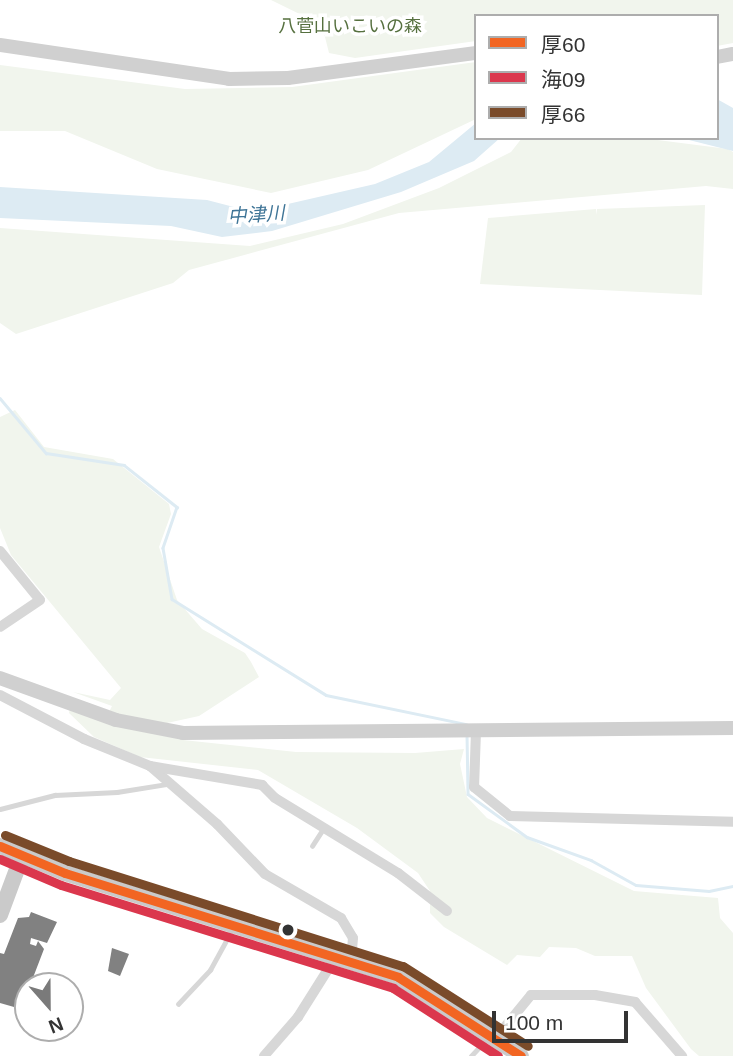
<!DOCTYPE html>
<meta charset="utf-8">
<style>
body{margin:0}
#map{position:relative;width:733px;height:1056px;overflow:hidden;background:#fff;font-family:Arial,"Noto Sans JP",sans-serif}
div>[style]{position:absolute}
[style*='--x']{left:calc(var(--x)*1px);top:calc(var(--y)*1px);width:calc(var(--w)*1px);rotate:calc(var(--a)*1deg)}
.green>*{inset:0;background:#f1f5ed}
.water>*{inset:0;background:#ddebf3}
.stream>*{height:2.5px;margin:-1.25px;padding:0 1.25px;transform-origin:1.25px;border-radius:1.25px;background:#ddebf3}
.building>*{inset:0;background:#818181}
.lane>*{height:4.5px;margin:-2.25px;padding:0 2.25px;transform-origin:2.25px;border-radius:2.25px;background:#d7d7d7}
.street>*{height:10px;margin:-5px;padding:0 5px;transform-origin:5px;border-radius:5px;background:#d7d7d7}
.secondary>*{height:14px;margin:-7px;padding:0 7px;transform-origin:7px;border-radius:7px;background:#d0d0d0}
.primary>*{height:16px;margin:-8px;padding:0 8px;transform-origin:8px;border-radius:8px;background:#cacaca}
.bus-1>*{height:9px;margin:-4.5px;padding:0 4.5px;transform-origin:4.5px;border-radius:4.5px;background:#f26522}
.bus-2>*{height:9px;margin:-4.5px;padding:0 4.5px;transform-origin:4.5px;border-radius:4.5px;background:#db374d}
.bus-3>*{height:9px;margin:-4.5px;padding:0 4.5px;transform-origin:4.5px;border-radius:4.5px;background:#7a4b2a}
.dots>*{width:19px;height:19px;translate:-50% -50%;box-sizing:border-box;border:4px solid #fff;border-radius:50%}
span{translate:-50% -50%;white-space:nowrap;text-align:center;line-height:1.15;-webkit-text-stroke:7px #fff;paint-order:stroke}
.park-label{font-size:18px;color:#56703f}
.water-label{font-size:19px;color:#3f7597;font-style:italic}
.legend{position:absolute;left:474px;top:14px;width:245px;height:126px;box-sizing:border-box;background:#fff;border:2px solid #adadad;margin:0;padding:9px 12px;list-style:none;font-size:21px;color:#333}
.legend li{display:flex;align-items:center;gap:14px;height:35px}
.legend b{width:35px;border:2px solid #adadad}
.north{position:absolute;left:14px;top:972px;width:70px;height:70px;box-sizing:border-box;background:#fff;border:2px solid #adadad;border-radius:50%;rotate:159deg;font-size:19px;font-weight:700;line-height:28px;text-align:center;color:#333}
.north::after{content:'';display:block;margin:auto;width:24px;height:32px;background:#7a7a7a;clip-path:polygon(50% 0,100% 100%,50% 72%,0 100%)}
.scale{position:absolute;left:492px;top:1011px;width:136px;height:32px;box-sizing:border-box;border:4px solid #333;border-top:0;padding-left:9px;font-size:21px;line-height:24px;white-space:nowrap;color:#333;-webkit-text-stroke:5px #fff;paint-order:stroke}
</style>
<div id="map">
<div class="green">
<i style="clip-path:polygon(271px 0,733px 0,733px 43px,717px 46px,717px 16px,476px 16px,476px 41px,355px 58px,329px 53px,322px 25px)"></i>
<i style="clip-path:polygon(476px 62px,476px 119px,368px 170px,271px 193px,157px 169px,65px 131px,0 131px,0 65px,185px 89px,292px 87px)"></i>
<i style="clip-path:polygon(522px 138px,642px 138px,728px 149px,733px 152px,733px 189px,706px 186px,399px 213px,189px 270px,173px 283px,16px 334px,0 323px,0 228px,250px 246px,343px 224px,439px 188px,511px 152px)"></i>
<i style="clip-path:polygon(705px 205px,702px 295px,480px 284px,488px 218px,596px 209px,597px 215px,597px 209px)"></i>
<i style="clip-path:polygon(15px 410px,44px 447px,113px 459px,169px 504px,171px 514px,159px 547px,177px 600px,202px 629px,245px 653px,251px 662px,259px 677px,199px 716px,167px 723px,183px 740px,296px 752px,415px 753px,464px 749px,460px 764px,467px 797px,487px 818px,634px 891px,718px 898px,720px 918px,733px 933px,733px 1056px,699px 1056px,691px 1049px,646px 988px,632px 956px,595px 956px,576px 948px,549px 947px,540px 957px,517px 955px,507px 965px,444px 927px,430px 913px,430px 891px,418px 873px,357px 828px,258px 770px,140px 757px,94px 737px,69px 713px,70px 708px,106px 718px,112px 706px,73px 692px,110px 700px,121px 688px,11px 555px,0 528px,0 417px)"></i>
</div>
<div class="water">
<i style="clip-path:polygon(717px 99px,733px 108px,733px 151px,681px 138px,717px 138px)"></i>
<i style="clip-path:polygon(476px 123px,476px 138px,500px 138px,474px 161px,401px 192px,272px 231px,222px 237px,171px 226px,0 218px,0 187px,207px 200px,253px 212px,375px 184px,429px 162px)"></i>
</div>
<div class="stream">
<i style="--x:0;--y:398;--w:72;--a:50.1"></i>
<i style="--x:46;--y:453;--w:79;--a:8.7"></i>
<i style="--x:124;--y:465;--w:68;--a:38.4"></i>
<i style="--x:177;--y:507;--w:43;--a:108.9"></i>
<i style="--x:163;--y:548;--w:52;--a:80"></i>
<i style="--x:172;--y:599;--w:181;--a:31.9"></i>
<i style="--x:326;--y:695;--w:143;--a:11.7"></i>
<i style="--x:467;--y:734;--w:60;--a:89"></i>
<i style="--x:468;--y:794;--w:73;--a:36.1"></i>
<i style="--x:527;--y:837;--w:68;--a:19.8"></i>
<i style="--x:591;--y:860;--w:51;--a:29.1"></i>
<i style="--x:636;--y:885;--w:73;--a:4.7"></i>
<i style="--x:709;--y:891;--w:25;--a:-12"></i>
</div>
<div class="building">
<i style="clip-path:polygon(31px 912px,57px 922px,47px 943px,31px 938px,30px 944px,36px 946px,38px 941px,44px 949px,21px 1009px,0 1003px,0 953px,4px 954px,18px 918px,29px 917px)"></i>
<i style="clip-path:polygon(112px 948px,129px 954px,120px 976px,108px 971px)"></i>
</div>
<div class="lane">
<i style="--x:0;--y:809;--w:57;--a:-14.3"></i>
<i style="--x:55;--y:795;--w:62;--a:-2.8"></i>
<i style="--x:117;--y:792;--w:51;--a:-9.1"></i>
<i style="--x:312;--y:846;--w:20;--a:-57"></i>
<i style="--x:178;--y:1004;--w:47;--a:-46.7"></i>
<i style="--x:210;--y:970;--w:48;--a:-61.3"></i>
<i style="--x:471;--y:1056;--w:23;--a:-47"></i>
</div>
<div class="street">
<i style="--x:0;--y:551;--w:63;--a:50.8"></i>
<i style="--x:40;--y:600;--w:48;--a:146"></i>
<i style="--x:0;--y:695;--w:95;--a:27.6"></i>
<i style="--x:84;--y:739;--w:71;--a:22.2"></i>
<i style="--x:150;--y:766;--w:89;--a:40.9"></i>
<i style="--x:217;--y:824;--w:69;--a:46.2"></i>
<i style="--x:265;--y:874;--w:88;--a:30.1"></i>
<i style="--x:341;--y:918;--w:23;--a:59"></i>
<i style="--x:353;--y:938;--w:22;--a:95"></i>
<i style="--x:476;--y:731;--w:56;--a:92"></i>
<i style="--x:474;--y:787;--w:46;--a:38.9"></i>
<i style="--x:510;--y:816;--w:223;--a:1.5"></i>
<i style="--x:150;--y:766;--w:114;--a:9.6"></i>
<i style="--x:262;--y:785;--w:18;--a:45"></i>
<i style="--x:275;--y:798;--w:144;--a:31.4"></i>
<i style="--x:398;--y:873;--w:62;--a:37.8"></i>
<i style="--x:495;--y:1039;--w:57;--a:-50.7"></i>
<i style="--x:531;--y:995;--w:64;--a:0"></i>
<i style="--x:595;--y:995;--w:41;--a:9.9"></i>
<i style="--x:635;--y:1002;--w:72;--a:49"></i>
<i style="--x:264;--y:1056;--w:52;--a:-48.9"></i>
<i style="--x:298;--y:1017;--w:73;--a:-57.8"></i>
</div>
<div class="secondary">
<i style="--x:0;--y:45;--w:232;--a:8.4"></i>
<i style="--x:229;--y:79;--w:59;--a:-1"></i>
<i style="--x:288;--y:78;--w:190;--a:-7.6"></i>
<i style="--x:717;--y:57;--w:16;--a:-11"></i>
<i style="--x:0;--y:678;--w:123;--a:19.9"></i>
<i style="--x:116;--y:720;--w:68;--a:11"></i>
<i style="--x:183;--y:733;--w:550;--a:-0.52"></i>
</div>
<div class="primary">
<i style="--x:0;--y:846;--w:70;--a:22.6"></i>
<i style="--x:65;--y:873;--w:349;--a:17.3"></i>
<i style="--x:398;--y:977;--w:146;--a:32.7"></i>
<i style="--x:0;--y:915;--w:63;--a:-69.6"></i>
</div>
<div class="bus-1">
<i style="--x:0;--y:846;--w:70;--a:22.6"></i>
<i style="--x:65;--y:873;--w:349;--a:17.3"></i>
<i style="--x:398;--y:977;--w:146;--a:32.7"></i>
</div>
<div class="bus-2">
<i style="--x:0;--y:859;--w:66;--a:23.1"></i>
<i style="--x:61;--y:885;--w:348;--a:17.2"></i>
<i style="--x:393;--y:988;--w:125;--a:32.9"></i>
</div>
<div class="bus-3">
<i style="--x:5;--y:835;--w:69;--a:22.1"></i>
<i style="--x:69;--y:861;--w:350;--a:17.5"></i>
<i style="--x:403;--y:966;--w:148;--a:32.6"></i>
</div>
<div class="dots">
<i style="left:288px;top:930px;background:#333"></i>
</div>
<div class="park-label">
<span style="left:350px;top:26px">八菅山いこいの森</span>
</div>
<div class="water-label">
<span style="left:256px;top:215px;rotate:-4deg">中津川</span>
</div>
<ul class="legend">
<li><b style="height:9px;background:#f26522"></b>厚60</li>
<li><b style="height:9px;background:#db374d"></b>海09</li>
<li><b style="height:9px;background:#7a4b2a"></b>厚66</li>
</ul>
<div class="north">N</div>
<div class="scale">100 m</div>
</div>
